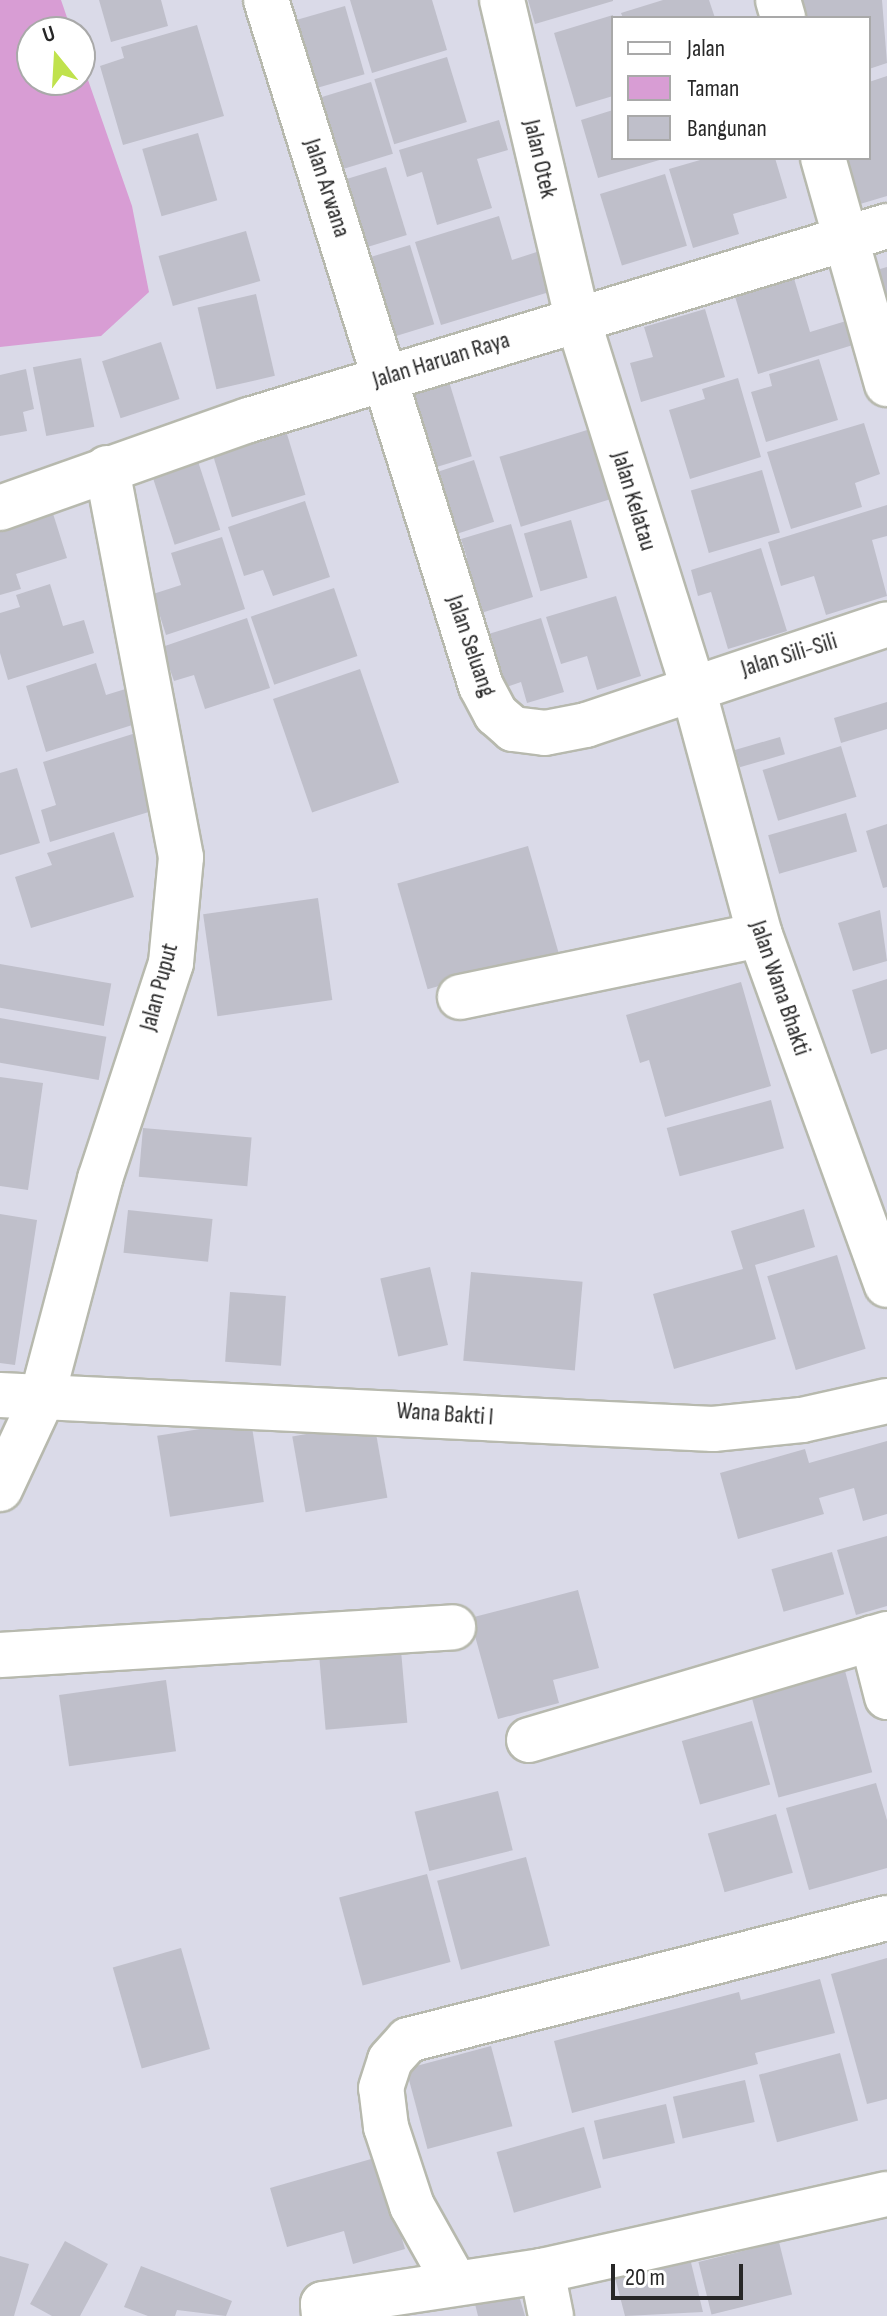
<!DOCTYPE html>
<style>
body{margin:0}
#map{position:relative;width:887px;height:2316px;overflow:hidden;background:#dadae8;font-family:"Sofia Sans Condensed",sans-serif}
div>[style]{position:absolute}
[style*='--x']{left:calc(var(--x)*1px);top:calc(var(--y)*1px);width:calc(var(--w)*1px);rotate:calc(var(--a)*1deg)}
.green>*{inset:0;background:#d89dd4}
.building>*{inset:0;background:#bfbfca;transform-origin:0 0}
.roads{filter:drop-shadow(2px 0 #b7b9ae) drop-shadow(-2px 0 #b7b9ae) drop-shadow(0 2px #b7b9ae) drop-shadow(0 -2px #b7b9ae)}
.minor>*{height:44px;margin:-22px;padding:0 22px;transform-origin:22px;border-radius:22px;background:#fff}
span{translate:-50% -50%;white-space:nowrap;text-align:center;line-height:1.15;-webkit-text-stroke:6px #fff;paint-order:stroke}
.street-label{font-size:24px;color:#272727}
.legend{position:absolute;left:611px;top:16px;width:260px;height:144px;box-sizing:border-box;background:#fff;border:2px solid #a9a9a9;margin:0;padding:10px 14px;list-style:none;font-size:24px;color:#272727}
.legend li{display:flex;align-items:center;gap:16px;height:40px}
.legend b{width:40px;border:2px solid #a9a9a9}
.north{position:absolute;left:16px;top:16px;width:80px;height:80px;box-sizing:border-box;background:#fff;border:2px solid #a9a9a9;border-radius:50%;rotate:342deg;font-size:22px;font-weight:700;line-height:32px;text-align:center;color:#272727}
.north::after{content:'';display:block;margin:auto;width:28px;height:36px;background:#c0e24d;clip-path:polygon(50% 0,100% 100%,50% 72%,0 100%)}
.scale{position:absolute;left:611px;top:2264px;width:132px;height:36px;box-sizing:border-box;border:4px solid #272727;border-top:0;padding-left:10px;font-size:24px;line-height:28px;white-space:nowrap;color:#272727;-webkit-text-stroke:6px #fff;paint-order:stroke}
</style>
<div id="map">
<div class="green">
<i style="clip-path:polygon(0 0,61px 0,72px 32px,32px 32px,32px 80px,80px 80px,80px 57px,132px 206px,149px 292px,101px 336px,0 347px)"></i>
</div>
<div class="building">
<i style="clip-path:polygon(99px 0,161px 0,168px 26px,111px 42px)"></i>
<i style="clip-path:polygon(350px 0,432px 0,447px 50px,372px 73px)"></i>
<i style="clip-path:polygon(528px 0,613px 0,613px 1px,535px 24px)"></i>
<i style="clip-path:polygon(663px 0,709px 0,715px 18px,623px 18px,621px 13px)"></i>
<i style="clip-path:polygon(786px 0,882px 0,887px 63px,869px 69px,869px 18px,791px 18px)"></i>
<i style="left:345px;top:6px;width:71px;height:66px;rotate:74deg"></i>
<i style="clip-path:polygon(613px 15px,613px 96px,576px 107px,554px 33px)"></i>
<i style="clip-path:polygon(197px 25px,224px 116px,123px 145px,100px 66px,124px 58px,121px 47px)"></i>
<i style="left:447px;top:57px;width:68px;height:76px;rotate:73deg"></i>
<i style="clip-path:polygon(887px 76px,887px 196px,850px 207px,835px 158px,869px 158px,869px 82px)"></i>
<i style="left:371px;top:82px;width:75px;height:70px;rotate:73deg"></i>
<i style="clip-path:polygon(613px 110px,613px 158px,663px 159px,598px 178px,581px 120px)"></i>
<i style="clip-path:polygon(499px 120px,508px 150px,477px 159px,492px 208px,437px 225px,422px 172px,407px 177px,399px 150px)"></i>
<i style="left:198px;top:133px;width:70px;height:58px;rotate:74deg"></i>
<i style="clip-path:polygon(707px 158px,775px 158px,787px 198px,733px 214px,739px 234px,693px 248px,669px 169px)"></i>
<i style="left:386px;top:167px;width:71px;height:60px;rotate:73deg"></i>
<i style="left:665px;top:174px;width:75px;height:68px;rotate:73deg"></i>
<i style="clip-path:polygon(499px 216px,512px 260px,543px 250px,556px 290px,441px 325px,415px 242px)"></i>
<i style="left:246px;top:231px;width:52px;height:91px;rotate:74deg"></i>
<i style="left:410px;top:245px;width:83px;height:56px;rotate:73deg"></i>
<i style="clip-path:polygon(790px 265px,810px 332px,846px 321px,853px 345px,758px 374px,731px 283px)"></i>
<i style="clip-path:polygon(887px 267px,887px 339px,866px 273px)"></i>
<i style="left:256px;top:294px;width:84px;height:60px;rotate:77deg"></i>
<i style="clip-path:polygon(705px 309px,725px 377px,641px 402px,630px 363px,653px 357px,644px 327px)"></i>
<i style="left:161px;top:342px;width:60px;height:62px;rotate:72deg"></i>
<i style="left:81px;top:358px;width:70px;height:49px;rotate:79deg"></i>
<i style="clip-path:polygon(819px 359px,838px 420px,766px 442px,751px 392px,772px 386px,769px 374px)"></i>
<i style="clip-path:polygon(26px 369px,34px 409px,23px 412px,27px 431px,0 436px,0 375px)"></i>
<i style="left:447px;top:375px;width:85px;height:54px;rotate:73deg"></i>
<i style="clip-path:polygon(738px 378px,761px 457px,690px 479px,669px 410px,705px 399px,702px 389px)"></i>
<i style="left:283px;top:421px;width:77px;height:77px;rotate:73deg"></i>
<i style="clip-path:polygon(864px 423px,880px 474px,855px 483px,862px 507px,791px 529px,767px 452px)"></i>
<i style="left:597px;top:427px;width:73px;height:102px;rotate:73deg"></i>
<i style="left:194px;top:449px;width:85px;height:48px;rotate:72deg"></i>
<i style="left:474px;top:460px;width:65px;height:55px;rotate:72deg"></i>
<i style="left:762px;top:470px;width:65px;height:74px;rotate:74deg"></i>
<i style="clip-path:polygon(305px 501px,330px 577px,273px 596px,263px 570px,244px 576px,228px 527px)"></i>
<i style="clip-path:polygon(50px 504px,67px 558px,16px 574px,21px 589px,0 595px,0 519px)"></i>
<i style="clip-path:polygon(887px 505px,887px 536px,872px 540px,887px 596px,826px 615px,814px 576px,781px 586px,768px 542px)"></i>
<i style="left:571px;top:520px;width:60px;height:49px;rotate:74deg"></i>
<i style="clip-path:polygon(511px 524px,533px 597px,465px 618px,448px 564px,467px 558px,461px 539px)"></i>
<i style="clip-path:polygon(222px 537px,245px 609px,166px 635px,153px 594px,181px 585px,171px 553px)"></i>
<i style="clip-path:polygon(761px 548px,787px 631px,728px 649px,711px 592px,698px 596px,691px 570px)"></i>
<i style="clip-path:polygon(50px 584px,63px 626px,84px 620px,94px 653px,8px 680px,0 653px,0 613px,20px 607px,16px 595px)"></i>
<i style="left:334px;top:588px;width:72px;height:88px;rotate:71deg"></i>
<i style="clip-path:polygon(616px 596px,641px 676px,597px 690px,587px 656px,561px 664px,546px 617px)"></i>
<i style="clip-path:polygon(247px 618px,270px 688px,205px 709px,194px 675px,174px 681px,162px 647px)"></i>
<i style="clip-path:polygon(541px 618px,564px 692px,527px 703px,521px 682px,489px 693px,472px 639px)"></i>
<i style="clip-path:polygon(96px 663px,106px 695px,132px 687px,142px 722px,46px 752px,26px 686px)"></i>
<i style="left:360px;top:669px;width:120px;height:92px;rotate:71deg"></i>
<i style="clip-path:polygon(887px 702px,887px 729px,841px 743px,834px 718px)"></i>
<i style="clip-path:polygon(139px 732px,162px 808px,50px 842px,41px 810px,56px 805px,43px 762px)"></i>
<i style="left:780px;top:737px;width:18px;height:47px;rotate:74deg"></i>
<i style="left:841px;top:746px;width:53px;height:82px;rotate:73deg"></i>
<i style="clip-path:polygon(17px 768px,40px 843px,0 855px,0 773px)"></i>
<i style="left:846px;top:813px;width:40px;height:81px;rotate:74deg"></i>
<i style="clip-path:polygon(887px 824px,887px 887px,883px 888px,866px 831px)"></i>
<i style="clip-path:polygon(114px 832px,134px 897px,31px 928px,15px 877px,52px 865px,47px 853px)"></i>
<i style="left:528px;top:846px;width:110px;height:136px;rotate:74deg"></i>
<i style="left:318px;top:898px;width:103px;height:116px;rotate:82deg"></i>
<i style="clip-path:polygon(880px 910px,887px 961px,853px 971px,838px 923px)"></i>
<i style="left:0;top:964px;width:113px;height:43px;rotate:10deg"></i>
<i style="clip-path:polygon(887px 979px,887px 1049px,871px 1054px,852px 990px)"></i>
<i style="clip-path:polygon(741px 982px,771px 1086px,665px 1117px,649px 1060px,640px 1063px,626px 1015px)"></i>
<i style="left:0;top:1018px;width:108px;height:44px;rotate:10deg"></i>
<i style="clip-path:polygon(0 1077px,43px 1083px,28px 1190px,0 1186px)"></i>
<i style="left:771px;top:1100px;width:50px;height:108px;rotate:75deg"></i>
<i style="left:143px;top:1128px;width:109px;height:49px;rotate:5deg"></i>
<i style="clip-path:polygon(804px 1209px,815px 1247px,755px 1265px,776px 1339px,674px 1369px,653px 1294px,743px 1269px,731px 1231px)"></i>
<i style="left:128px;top:1210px;width:85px;height:43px;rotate:6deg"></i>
<i style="clip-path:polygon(0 1214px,37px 1220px,15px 1365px,0 1363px)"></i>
<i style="left:837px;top:1255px;width:98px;height:73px;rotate:73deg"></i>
<i style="left:430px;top:1267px;width:80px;height:51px;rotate:77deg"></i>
<i style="left:471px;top:1272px;width:112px;height:89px;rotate:5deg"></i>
<i style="left:230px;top:1292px;width:56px;height:70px;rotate:4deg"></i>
<i style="left:251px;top:1421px;width:82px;height:95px;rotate:81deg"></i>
<i style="left:374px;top:1422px;width:77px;height:83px;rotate:80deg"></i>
<i style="clip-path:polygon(887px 1441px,887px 1514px,863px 1521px,854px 1488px,819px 1498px,824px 1514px,738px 1539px,720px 1473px,805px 1449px,809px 1463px)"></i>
<i style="clip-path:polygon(887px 1536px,887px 1606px,856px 1615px,837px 1550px)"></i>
<i style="left:832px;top:1552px;width:44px;height:63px;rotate:74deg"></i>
<i style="clip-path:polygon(578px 1590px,599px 1668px,553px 1680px,559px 1703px,498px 1719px,470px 1618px)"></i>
<i style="left:400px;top:1639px;width:84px;height:82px;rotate:85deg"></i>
<i style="left:844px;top:1667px;width:109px;height:97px;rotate:75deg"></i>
<i style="left:166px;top:1680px;width:72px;height:108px;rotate:82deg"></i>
<i style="left:752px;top:1721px;width:66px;height:73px;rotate:74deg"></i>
<i style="clip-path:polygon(876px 1783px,887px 1820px,887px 1868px,809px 1890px,786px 1808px)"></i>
<i style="left:498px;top:1791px;width:61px;height:86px;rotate:76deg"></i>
<i style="left:776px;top:1814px;width:61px;height:71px;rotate:74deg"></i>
<i style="left:526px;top:1857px;width:92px;height:92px;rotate:75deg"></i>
<i style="left:427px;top:1874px;width:91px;height:91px;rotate:75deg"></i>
<i style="left:181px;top:1948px;width:105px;height:71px;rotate:74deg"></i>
<i style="clip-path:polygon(887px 1958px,887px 2099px,867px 2104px,831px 1974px)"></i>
<i style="clip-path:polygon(820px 1979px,835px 2033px,755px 2053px,758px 2064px,572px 2113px,554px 2041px,739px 1992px,741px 2000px)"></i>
<i style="left:491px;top:2046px;width:83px;height:88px;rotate:75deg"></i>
<i style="left:840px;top:2053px;width:70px;height:84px;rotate:75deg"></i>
<i style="left:745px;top:2080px;width:43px;height:74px;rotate:77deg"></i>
<i style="left:666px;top:2104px;width:40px;height:74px;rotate:77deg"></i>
<i style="left:584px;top:2127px;width:63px;height:91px;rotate:74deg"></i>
<i style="clip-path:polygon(378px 2157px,405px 2249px,353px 2264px,344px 2231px,287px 2247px,270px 2188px)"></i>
<i style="clip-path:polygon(65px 2241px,108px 2264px,80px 2316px,52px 2316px,30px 2304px)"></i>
<i style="left:779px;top:2242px;width:54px;height:83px;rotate:76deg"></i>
<i style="clip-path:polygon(688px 2250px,703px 2312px,625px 2316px,613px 2270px)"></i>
<i style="clip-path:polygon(0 2256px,29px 2264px,14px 2316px,0 2316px)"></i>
<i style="clip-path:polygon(141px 2266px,232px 2301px,226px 2316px,177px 2310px,175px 2316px,148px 2316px,124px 2307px)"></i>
<i style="clip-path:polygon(517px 2289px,525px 2316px,478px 2316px,474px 2300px)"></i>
</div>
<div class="roads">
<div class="minor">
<i style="--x:266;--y:0;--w:719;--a:72.6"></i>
<i style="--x:481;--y:686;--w:32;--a:62"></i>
<i style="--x:496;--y:714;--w:23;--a:41"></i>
<i style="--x:513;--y:729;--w:32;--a:7"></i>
<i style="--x:545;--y:733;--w:42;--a:-11"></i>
<i style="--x:586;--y:725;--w:317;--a:-18.5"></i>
<i style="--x:502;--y:0;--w:326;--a:76.7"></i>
<i style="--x:577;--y:317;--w:386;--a:72.6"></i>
<i style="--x:692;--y:685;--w:259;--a:74.8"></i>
<i style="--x:760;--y:935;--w:372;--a:70.1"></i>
<i style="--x:778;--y:0;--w:19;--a:74"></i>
<i style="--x:823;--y:158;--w:235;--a:74.2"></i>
<i style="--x:0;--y:508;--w:264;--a:-19.5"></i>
<i style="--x:249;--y:420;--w:667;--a:-16.91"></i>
<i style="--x:460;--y:997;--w:306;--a:-11.7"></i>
<i style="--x:0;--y:1395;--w:714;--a:2.73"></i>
<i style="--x:713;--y:1429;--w:89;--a:-5.8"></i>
<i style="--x:802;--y:1420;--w:87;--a:-12.6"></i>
<i style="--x:0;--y:1489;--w:97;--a:-65"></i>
<i style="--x:41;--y:1401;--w:230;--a:-75.1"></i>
<i style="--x:100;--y:1179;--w:227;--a:-71.8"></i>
<i style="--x:171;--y:963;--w:106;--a:-84.6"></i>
<i style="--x:181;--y:857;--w:396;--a:-100.8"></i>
<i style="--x:872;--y:1638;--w:61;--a:75.7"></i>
<i style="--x:0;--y:1655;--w:454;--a:-3.5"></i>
<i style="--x:529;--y:1740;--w:373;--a:-16.5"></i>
<i style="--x:542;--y:2271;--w:46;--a:78.7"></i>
<i style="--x:454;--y:2281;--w:86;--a:-119.2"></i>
<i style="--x:412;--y:2206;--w:83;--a:-108.2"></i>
<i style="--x:386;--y:2127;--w:39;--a:-97"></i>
<i style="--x:381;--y:2088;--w:29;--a:-72"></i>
<i style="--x:390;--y:2060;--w:27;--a:-48"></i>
<i style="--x:408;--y:2040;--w:494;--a:-14.3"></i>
<i style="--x:324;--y:2316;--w:12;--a:-95"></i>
<i style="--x:323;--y:2304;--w:221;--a:-8.6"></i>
<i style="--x:542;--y:2271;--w:353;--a:-12.6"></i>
</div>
</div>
<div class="street-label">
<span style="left:540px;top:159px;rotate:77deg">Jalan Otek</span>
<span style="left:327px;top:188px;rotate:72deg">Jalan Arwana</span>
<span style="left:441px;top:360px;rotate:-17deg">Jalan Haruan Raya</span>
<span style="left:634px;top:501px;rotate:73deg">Jalan Kelatau</span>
<span style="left:471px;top:646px;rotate:71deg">Jalan Seluang</span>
<span style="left:789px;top:655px;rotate:-17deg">Jalan Sili-Sili</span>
<span style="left:159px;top:987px;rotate:-75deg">Jalan Puput</span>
<span style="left:780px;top:988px;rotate:71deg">Jalan Wana Bhakti</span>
<span style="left:445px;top:1414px;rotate:4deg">Wana Bakti I</span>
</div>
<ul class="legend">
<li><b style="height:10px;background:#fff"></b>Jalan</li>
<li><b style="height:22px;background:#d89dd4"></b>Taman</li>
<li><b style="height:22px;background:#bfbfca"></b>Bangunan</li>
</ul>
<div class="north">U</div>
<div class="scale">20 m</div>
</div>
